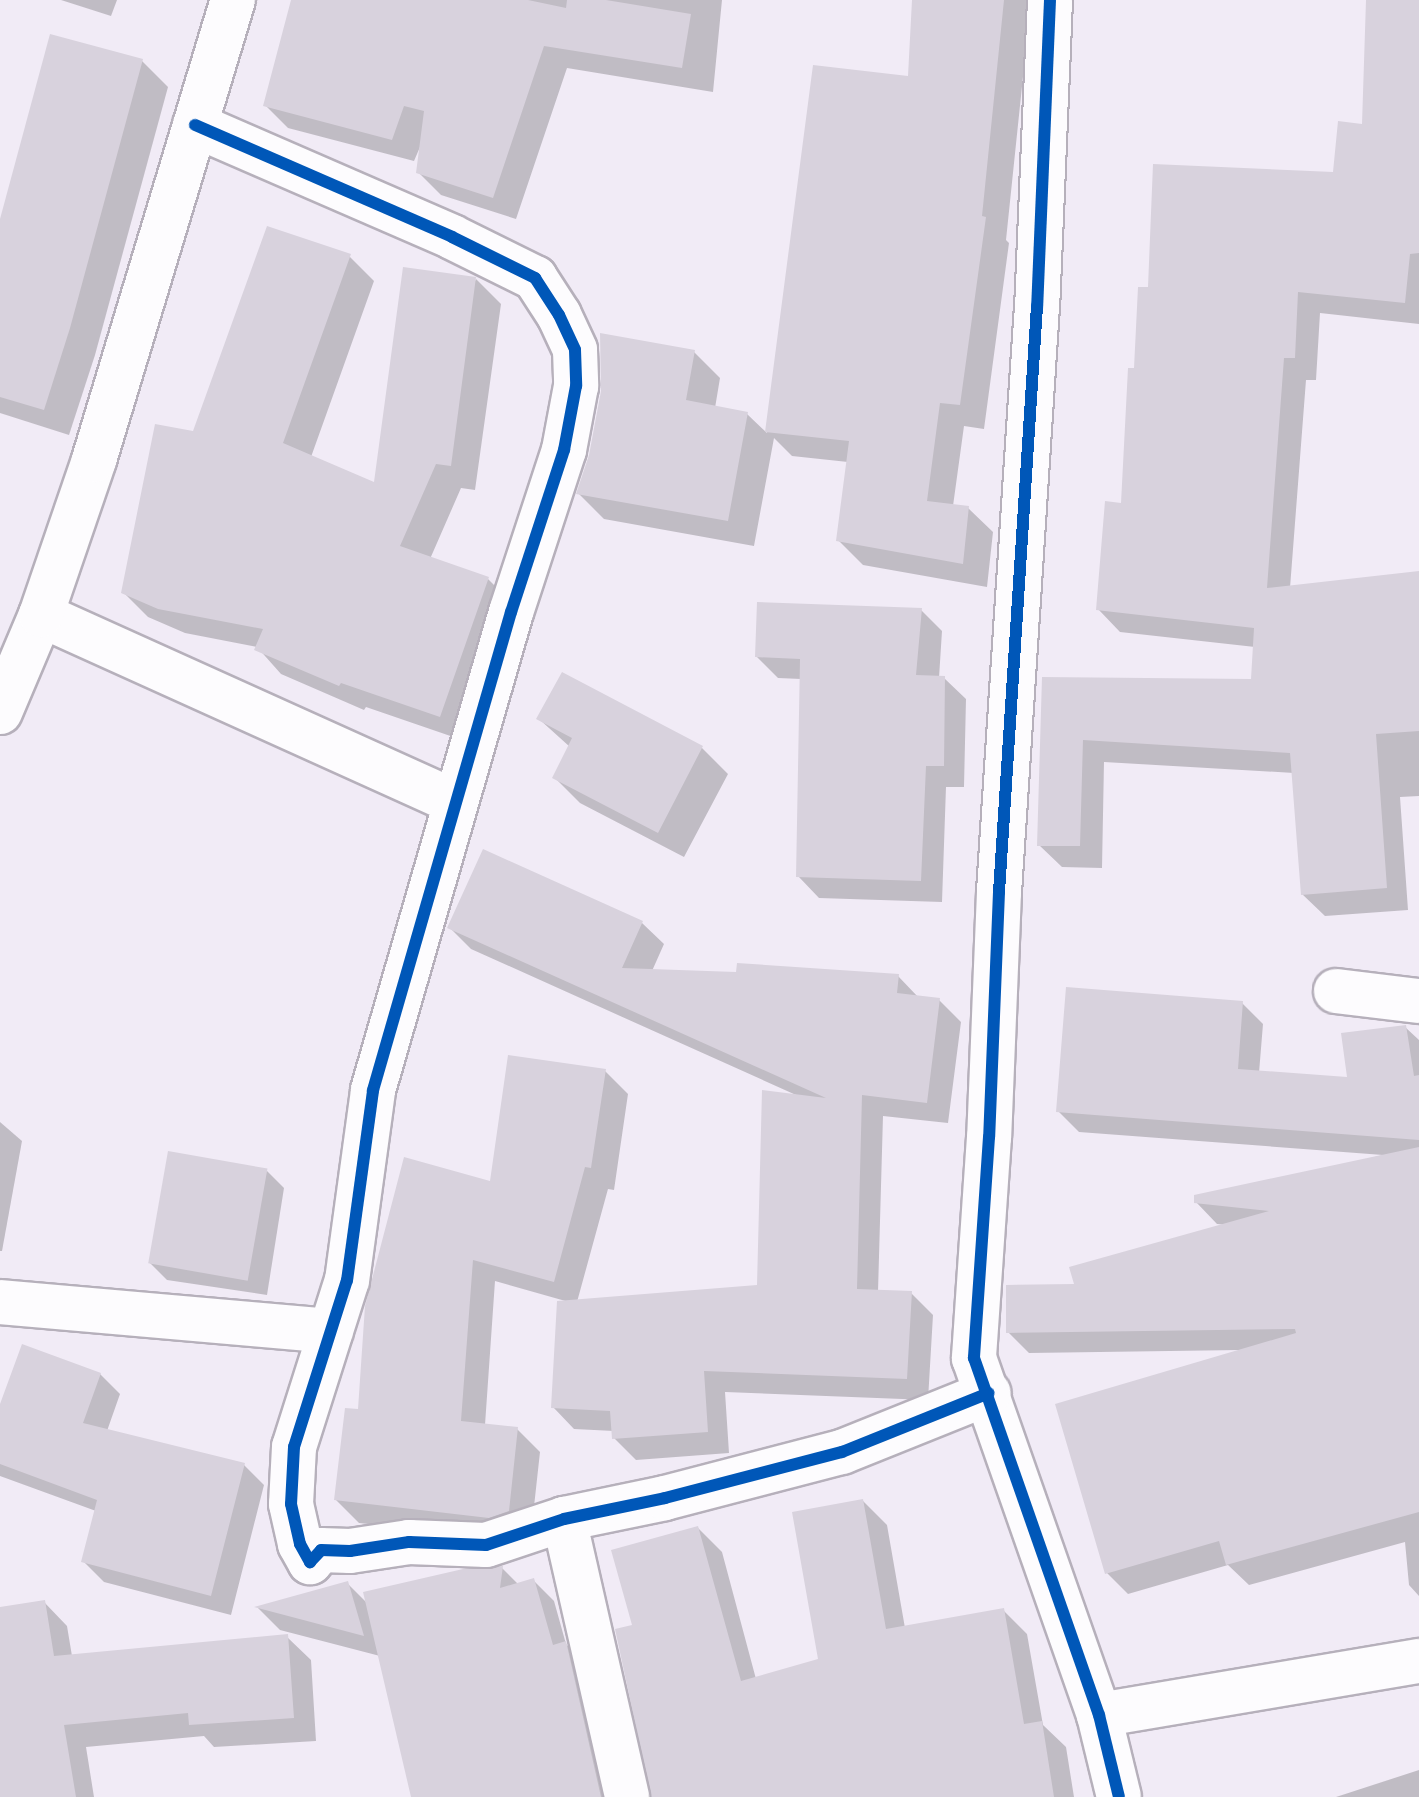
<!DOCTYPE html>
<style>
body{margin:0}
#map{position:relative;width:1419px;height:1797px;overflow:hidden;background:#f1ebf6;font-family:Manrope,sans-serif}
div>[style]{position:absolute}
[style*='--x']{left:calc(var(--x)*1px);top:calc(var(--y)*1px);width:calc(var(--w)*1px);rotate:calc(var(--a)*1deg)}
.shadow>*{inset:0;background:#0003}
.building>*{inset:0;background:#d8d2dd;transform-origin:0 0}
.roads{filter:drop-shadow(2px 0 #b6b0bb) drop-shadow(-2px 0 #b6b0bb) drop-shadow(0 2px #b6b0bb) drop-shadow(0 -2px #b6b0bb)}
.minor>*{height:44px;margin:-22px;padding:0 22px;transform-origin:22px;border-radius:22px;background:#fdfcfe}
.cycleway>*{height:12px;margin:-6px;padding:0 6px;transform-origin:6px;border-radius:6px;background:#0057b8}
span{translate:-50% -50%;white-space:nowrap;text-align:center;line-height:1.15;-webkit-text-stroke:6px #f2e7fb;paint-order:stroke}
</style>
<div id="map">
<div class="shadow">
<i style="clip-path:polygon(61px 0,117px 0,111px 16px)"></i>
<i style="clip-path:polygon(293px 0,722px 0,713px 92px,567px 68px,516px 219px,441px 195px,418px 172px,420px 147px,414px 161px,288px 128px,265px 105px)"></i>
<i style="clip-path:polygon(914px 0,1031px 0,1006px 240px,1009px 243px,984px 429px,964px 426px,953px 506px,968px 508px,993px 532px,987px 587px,863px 565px,838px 540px,848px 462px,792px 456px,774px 438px,754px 546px,604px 519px,578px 493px,694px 352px,720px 378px,715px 408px,747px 414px,767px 433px,815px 67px,910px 78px)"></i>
<i style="clip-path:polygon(1368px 0,1419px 0,1419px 324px,1320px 313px,1316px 380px,1306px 380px,1290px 588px,1419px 573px,1419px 796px,1400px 797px,1408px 910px,1325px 916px,1302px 894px,1294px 773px,1104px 762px,1102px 868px,1062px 867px,1039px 845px,1043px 679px,1253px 681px,1255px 647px,1120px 632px,1098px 609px,1123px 505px,1136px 370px,1150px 289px,1334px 174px,1364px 126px)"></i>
<i style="clip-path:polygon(142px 61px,168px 87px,95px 355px,69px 435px,0 413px,0 226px)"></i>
<i style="clip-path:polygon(349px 256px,374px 281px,311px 457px,376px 485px,476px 279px,501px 304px,475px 490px,461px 488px,430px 559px,488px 579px,513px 604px,465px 741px,366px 707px,364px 710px,281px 674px,257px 647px,185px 633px,148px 617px,123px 592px,194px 433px)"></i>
<i style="clip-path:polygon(921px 610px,942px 631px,939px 678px,944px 678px,966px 699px,964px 787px,946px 787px,942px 902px,819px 898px,798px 876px,801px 679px,778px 678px,757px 657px)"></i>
<i style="clip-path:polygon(539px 719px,702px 748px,728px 774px,684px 857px,580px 803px,554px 777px,570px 747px)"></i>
<i style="clip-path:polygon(484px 851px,642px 923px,664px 944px,652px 971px,898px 976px,919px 998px,939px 1000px,961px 1022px,948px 1123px,883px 1116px,878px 1292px,911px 1293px,933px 1315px,928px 1400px,725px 1392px,729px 1453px,636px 1460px,614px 1438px,614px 1431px,574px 1429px,553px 1407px,569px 1302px,495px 1281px,485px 1425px,517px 1429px,540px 1452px,531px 1534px,513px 1540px,359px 1523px,336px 1500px,360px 1412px,491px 1183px,605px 1071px,628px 1094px,614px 1190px,608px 1189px,577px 1302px,759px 1287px,796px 1095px,471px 949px,449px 927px)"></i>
<i style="clip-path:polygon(1242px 1003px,1263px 1024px,1259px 1073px,1349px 1080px,1405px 1027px,1419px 1040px,1419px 1596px,1409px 1585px,1405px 1542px,1249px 1585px,1228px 1565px,1128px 1594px,1107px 1573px,1240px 1350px,1029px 1353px,1008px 1332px,1077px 1286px,1228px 1225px,1217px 1224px,1196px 1202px,1383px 1155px,1079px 1132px,1058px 1111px)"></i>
<i style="clip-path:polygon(0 1122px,22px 1141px,2px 1251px,0 1251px)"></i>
<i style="clip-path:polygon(266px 1170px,284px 1188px,267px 1295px,167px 1280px,149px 1262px)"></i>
<i style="clip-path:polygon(100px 1374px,120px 1394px,107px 1431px,244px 1465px,264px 1485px,231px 1615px,104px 1582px,84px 1562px,96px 1511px,0 1476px,0 1409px)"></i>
<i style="clip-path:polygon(863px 1501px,887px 1525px,905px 1628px,1003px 1610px,1027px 1634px,1043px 1725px,1066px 1747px,1074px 1797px,668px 1797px,634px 1626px,698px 1528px,722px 1552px,756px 1679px,821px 1661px)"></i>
<i style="clip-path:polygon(502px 1568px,519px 1585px,534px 1581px,554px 1601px,566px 1644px,586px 1664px,616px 1797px,413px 1797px,380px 1656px,280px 1630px,258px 1608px,347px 1583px,368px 1604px)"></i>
<i style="clip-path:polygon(44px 1602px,67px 1626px,72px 1656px,287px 1637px,311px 1660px,316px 1741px,214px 1747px,204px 1736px,86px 1747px,94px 1797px,0 1797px,0 1609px)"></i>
<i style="clip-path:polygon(1419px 1770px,1419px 1797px,1336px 1797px)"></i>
</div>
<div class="building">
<i style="clip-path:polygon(291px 0,528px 0,566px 8px,567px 0,606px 0,691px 14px,682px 68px,544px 46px,493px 198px,416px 173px,424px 111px,404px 106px,392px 140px,263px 106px)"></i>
<i style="clip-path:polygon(912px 0,1004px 0,982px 216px,986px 217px,960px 405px,940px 403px,927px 501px,969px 506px,963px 564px,836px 541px,849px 441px,765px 432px,813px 65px,908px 76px)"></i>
<i style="clip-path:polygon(1366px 0,1419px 0,1419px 253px,1410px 254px,1405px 303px,1298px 292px,1295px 358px,1284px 358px,1267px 588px,1419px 571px,1419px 731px,1376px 734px,1387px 888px,1301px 895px,1290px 753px,1083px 740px,1080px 846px,1037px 846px,1042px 677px,1251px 679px,1254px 628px,1096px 610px,1105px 501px,1121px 503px,1128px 368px,1134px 368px,1138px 287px,1148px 287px,1153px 164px,1333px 172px,1338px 121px,1362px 124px)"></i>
<i style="clip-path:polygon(50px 34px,143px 59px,70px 328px,44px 410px,0 397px,0 219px)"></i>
<i style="clip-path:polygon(267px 226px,351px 254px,283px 443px,374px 482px,403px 267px,476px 277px,451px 466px,436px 464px,400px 546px,489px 577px,440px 717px,341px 683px,339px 686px,254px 650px,263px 629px,158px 609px,121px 593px,155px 424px,193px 431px)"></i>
<i style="clip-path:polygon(600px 333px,695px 350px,686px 400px,748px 412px,728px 521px,576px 494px,589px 455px,601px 391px)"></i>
<i style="clip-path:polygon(757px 602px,922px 608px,916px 675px,945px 676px,944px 766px,926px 766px,921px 881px,796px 877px,800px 659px,755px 657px)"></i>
<i style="clip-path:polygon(562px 672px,703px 746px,658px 833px,552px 778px,572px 738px,536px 719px)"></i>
<i style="clip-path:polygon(483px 849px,643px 921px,622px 968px,736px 972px,737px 963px,899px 974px,897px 993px,940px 998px,927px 1103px,862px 1095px,857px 1289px,912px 1291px,907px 1379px,704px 1371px,708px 1432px,612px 1439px,610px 1411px,551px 1408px,557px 1301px,757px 1285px,762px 1090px,826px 1098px,447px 928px)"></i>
<i style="clip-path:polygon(1066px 987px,1243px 1001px,1238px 1069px,1347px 1077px,1341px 1033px,1406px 1025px,1414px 1076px,1419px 1075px,1419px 1140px,1056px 1112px)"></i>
<i style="clip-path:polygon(508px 1055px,606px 1069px,591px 1168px,585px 1167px,554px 1282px,473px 1260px,461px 1421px,518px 1427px,509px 1511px,489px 1518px,334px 1500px,345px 1408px,358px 1409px,365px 1306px,404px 1157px,490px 1181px)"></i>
<i style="clip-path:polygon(1419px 1147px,1419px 1512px,1226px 1565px,1219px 1541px,1105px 1574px,1055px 1404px,1296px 1333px,1295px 1329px,1006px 1333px,1006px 1285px,1074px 1284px,1069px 1267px,1269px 1211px,1194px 1203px,1194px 1195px)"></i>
<i style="left:168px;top:1151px;width:101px;height:114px;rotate:10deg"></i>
<i style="clip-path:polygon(22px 1344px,101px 1373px,83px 1423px,245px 1463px,211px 1596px,81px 1562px,97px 1500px,0 1464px,0 1404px)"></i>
<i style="clip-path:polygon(863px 1499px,886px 1629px,1004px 1608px,1024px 1724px,1042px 1721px,1054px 1797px,651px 1797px,615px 1629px,632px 1625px,611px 1550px,698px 1526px,741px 1681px,818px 1659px,792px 1512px)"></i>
<i style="clip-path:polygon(503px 1566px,500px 1588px,534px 1578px,553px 1645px,566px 1641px,601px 1797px,411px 1797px,363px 1592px,463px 1569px)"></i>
<i style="clip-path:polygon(348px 1581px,364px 1636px,254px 1607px)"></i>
<i style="clip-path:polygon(45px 1600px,54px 1656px,288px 1634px,294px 1718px,189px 1725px,188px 1713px,64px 1725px,76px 1797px,0 1797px,0 1607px)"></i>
</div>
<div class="roads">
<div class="minor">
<i style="--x:1050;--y:0;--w:306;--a:92.4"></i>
<i style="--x:1037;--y:306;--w:587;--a:93.71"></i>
<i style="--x:999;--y:892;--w:245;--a:92.3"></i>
<i style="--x:989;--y:1137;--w:222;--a:93.9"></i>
<i style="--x:974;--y:1358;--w:378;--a:70.7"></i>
<i style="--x:1099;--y:1715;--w:84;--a:76.3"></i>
<i style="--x:195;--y:125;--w:280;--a:23.5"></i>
<i style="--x:452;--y:237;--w:93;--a:26.3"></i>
<i style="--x:535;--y:278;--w:44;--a:57"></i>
<i style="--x:559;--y:315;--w:38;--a:65"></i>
<i style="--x:575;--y:350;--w:36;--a:88"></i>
<i style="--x:576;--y:386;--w:65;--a:100.6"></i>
<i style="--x:564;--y:450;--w:170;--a:108.1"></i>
<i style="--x:511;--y:612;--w:498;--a:106.1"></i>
<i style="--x:373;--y:1091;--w:191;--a:97.8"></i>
<i style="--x:347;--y:1280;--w:175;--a:107.6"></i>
<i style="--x:294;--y:1447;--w:57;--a:93"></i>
<i style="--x:291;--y:1504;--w:41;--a:77.3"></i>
<i style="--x:300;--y:1544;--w:21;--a:61"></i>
<i style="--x:310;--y:1562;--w:16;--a:-47"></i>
<i style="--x:321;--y:1550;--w:29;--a:2"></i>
<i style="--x:350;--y:1551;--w:60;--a:-8.7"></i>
<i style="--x:409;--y:1542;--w:77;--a:2.2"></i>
<i style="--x:486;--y:1545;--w:82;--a:-18.4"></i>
<i style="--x:564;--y:1519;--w:103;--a:-11.7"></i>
<i style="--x:665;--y:1498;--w:183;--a:-14.6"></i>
<i style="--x:842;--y:1452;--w:158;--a:-21.9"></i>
<i style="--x:41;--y:615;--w:454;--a:24.3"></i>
<i style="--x:0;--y:712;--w:105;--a:-67.1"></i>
<i style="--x:41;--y:615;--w:164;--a:-71.1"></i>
<i style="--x:94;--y:460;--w:481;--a:-73.2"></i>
<i style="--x:1336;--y:991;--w:84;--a:6.9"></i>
<i style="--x:0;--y:1302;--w:332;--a:5"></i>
<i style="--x:564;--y:1519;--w:285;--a:77.2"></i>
<i style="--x:1099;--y:1715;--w:325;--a:-9.6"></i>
</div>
</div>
<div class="cycleway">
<i style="--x:1050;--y:0;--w:306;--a:92.4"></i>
<i style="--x:1037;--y:306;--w:587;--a:93.71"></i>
<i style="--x:999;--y:892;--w:245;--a:92.3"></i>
<i style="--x:989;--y:1137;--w:222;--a:93.9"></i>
<i style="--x:974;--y:1358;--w:378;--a:70.7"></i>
<i style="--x:1099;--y:1715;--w:84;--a:76.3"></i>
<i style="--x:195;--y:125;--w:280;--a:23.5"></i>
<i style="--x:452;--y:237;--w:93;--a:26.3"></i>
<i style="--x:535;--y:278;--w:44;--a:57"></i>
<i style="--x:559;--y:315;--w:38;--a:65"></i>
<i style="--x:575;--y:350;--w:36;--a:88"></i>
<i style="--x:576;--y:386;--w:65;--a:100.6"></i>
<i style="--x:564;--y:450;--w:170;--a:108.1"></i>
<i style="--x:511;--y:612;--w:498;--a:106.1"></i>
<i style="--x:373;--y:1091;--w:191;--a:97.8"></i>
<i style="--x:347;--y:1280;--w:175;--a:107.6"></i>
<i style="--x:294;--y:1447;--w:57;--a:93"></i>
<i style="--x:291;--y:1504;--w:41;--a:77.3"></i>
<i style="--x:300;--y:1544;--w:21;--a:61"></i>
<i style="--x:310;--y:1562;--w:16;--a:-47"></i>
<i style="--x:321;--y:1550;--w:29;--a:2"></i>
<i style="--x:350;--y:1551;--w:60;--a:-8.7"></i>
<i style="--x:409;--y:1542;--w:77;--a:2.2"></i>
<i style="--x:486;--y:1545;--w:82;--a:-18.4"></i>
<i style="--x:564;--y:1519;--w:103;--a:-11.7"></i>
<i style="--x:665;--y:1498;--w:183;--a:-14.6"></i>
<i style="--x:842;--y:1452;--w:158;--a:-21.9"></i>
</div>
</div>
